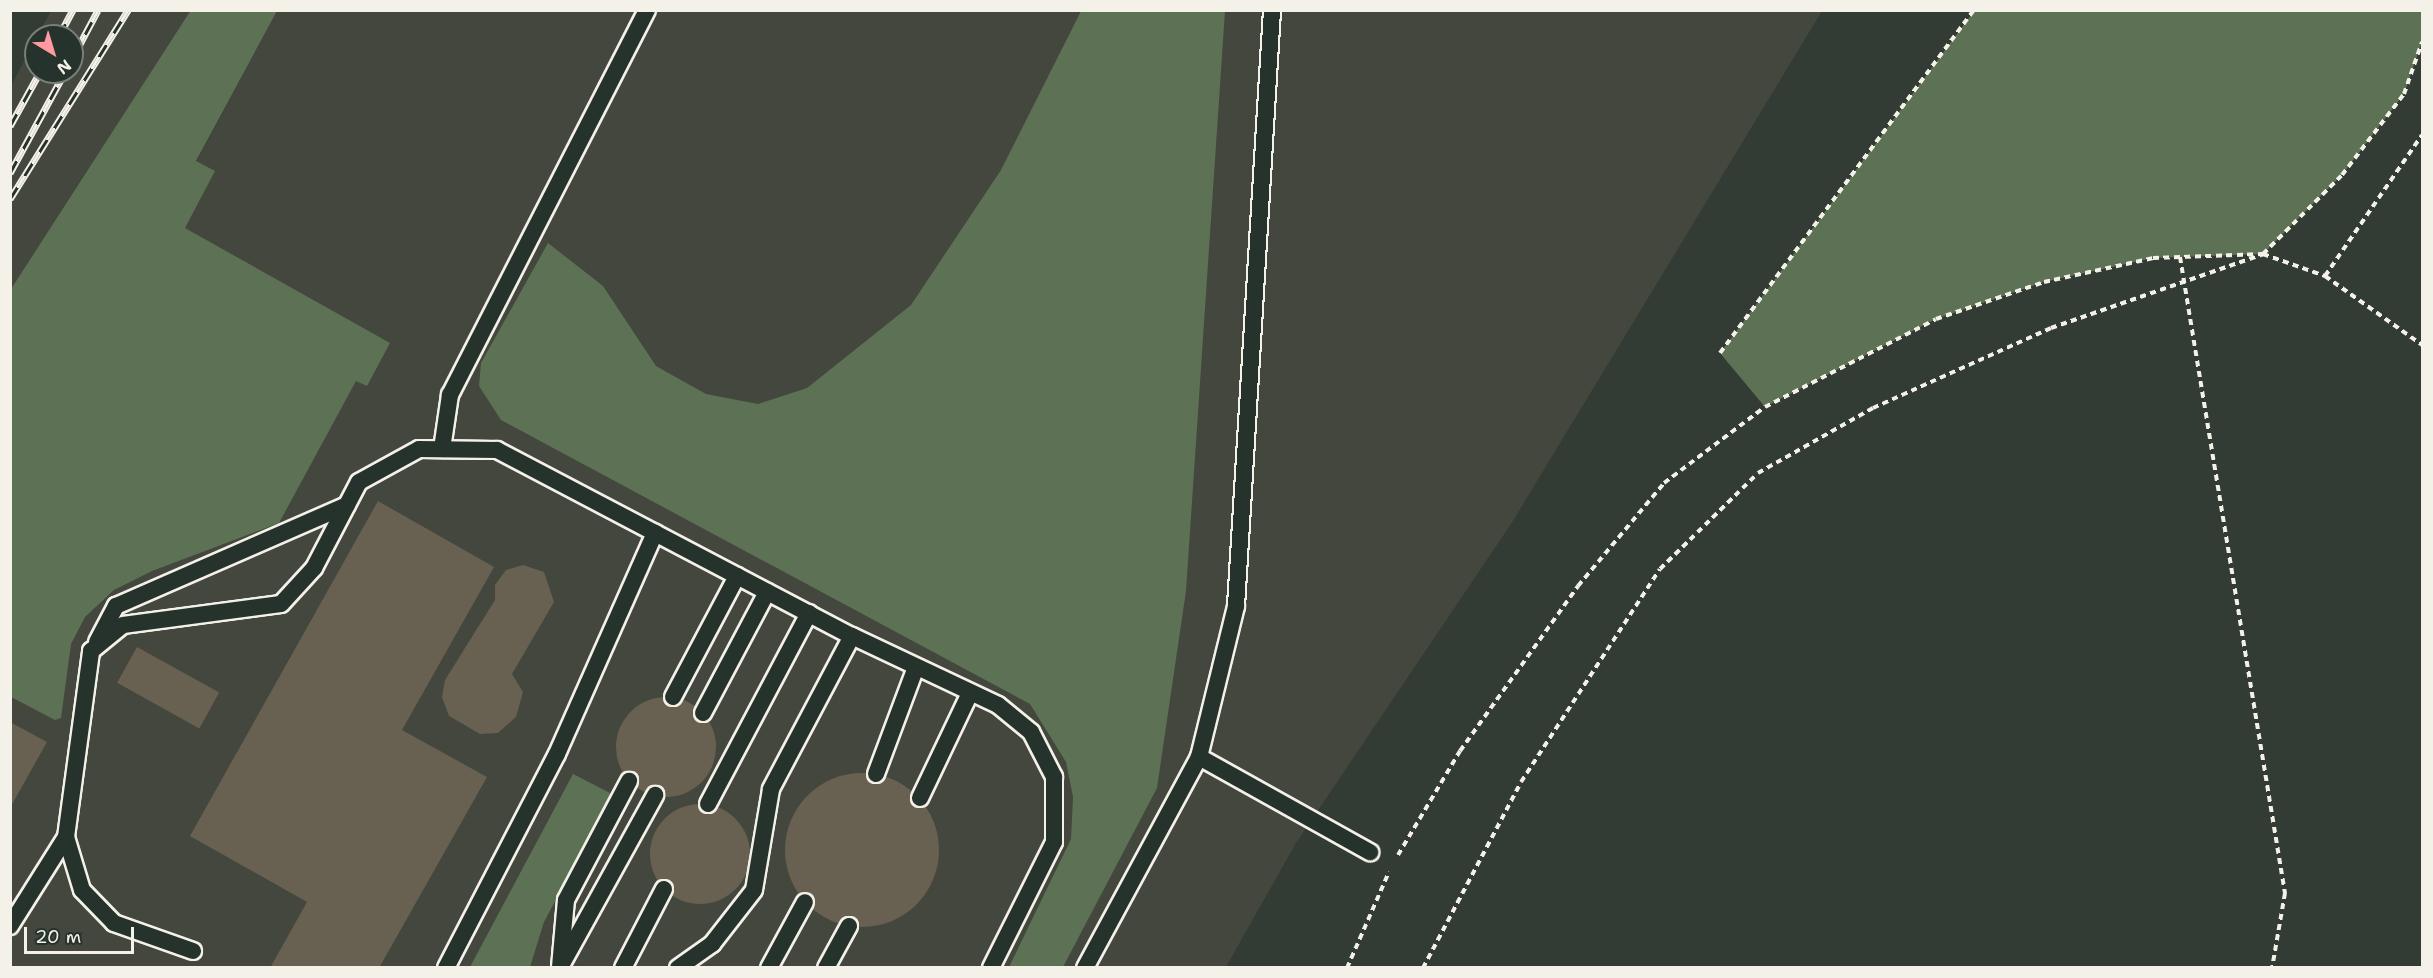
<!DOCTYPE html>
<style>
body{margin:0}
#map{position:relative;width:2433px;height:978px;overflow:hidden;background:#333c34;font-family:"Shantell Sans",sans-serif}
div>[style]{position:absolute}
[style*='--x']{left:calc(var(--x)*1px);top:calc(var(--y)*1px);width:calc(var(--w)*1px);rotate:calc(var(--a)*1deg)}
.built>*{inset:0;background:#43473d}
.green>*{inset:0;background:#5d7154}
.building>*{inset:0;background:#686151;transform-origin:0 0}
.round{border-radius:50%}
.path>*{height:4px;margin-top:-2px;transform-origin:0;background:repeating-linear-gradient(90deg,#f4f1e8 0 6px,transparent 0 10.5px)}
.roads{filter:drop-shadow(2px 0 #f4f1e8) drop-shadow(-2px 0 #f4f1e8) drop-shadow(0 2px #f4f1e8) drop-shadow(0 -2px #f4f1e8)}
.service>*{height:16px;margin:-8px;padding:0 8px;transform-origin:8px;border-radius:8px;background:#26332d}
.rail>*{height:7px;margin-top:-3.5px;transform-origin:0;background:repeating-linear-gradient(90deg,#26332d 0 14px,#f4f1e8 0 28px);box-sizing:border-box;border-block:2px solid #f4f1e8}
span{translate:-50% -50%;white-space:nowrap;text-align:center;line-height:1.15;-webkit-text-stroke:4.5px #26332d;paint-order:stroke}
.frame{position:absolute;inset:0;border:12px solid #f4f1e8;pointer-events:none}
.north{position:absolute;left:24px;top:24px;width:60px;height:60px;box-sizing:border-box;background:#26332d;border:2px solid #787f78;border-radius:50%;rotate:142deg;font-size:16px;font-weight:700;line-height:24px;text-align:center;color:#f4f1e8}
.north::after{content:'';display:block;margin:auto;width:21px;height:27px;background:#ff9aa2;clip-path:polygon(50% 0,100% 100%,50% 72%,0 100%)}
.scale{position:absolute;left:24px;top:927px;width:110px;height:27px;box-sizing:border-box;border:3px solid #f4f1e8;border-top:0;padding-left:8px;font-size:18px;line-height:21px;white-space:nowrap;color:#f4f1e8;-webkit-text-stroke:4px #26332d;paint-order:stroke}
</style>
<div id="map">
<div class="built">
<i style="clip-path:polygon(51px 11px,191px 11px,11px 289px,11px 86px,36px 38px,36px 72px,72px 72px,72px 36px,37px 36px)"></i>
<i style="clip-path:polygon(277px 11px,1822px 11px,1511px 524px,1296px 843px,1226px 967px,11px 968px,11px 479px,196px 162px)"></i>
</div>
<div class="green">
<i style="clip-path:polygon(191px 10px,277px 11px,196px 161px,215px 171px,185px 228px,390px 343px,367px 386px,356px 381px,279px 523px,152px 571px,114px 590px,85px 617px,71px 644px,61px 718px,55px 720px,11px 697px,11px 289px)"></i>
<i style="clip-path:polygon(1081px 11px,1225px 11px,1186px 591px,1157px 788px,1063px 967px,1009px 967px,1071px 839px,1073px 797px,1066px 762px,1030px 704px,501px 420px,479px 386px,481px 363px,548px 243px,603px 286px,656px 366px,706px 394px,758px 404px,807px 388px,911px 305px,1001px 170px)"></i>
<i style="clip-path:polygon(1974px 11px,2422px 11px,2422px 42px,2404px 94px,2342px 175px,2263px 254px,2153px 258px,2044px 282px,1936px 319px,1765px 407px,1720px 353px)"></i>
<i style="clip-path:polygon(573px 774px,612px 794px,544px 922px,530px 967px,470px 967px)"></i>
</div>
<div class="building">
<i style="clip-path:polygon(378px 501px,494px 567px,402px 730px,487px 777px,379px 968px,270px 968px,307px 902px,190px 836px)"></i>
<i style="clip-path:polygon(523px 565px,544px 572px,554px 602px,512px 674px,523px 692px,516px 717px,498px 733px,480px 734px,449px 716px,442px 697px,445px 680px,495px 600px,495px 585px,506px 570px)"></i>
<i style="left:137px;top:647px;width:94px;height:41px;rotate:29deg"></i>
<i class="round" style="left:616px;top:697px;width:100px;height:100px"></i>
<i style="clip-path:polygon(10px 722px,47px 742px,10px 808px)"></i>
<i class="round" style="left:785px;top:773px;width:154px;height:154px"></i>
<i class="round" style="left:650px;top:804px;width:100px;height:100px"></i>
</div>
<div class="path">
<i style="--x:2180;--y:257;--w:645;--a:80.63"></i>
<i style="--x:2285;--y:893;--w:76;--a:99.8"></i>
<i style="--x:2325;--y:276;--w:171;--a:-55.5"></i>
<i style="--x:1720;--y:353;--w:427;--a:-53.5"></i>
<i style="--x:1398;--y:855;--w:121;--a:-59.2"></i>
<i style="--x:1460;--y:751;--w:203;--a:-54.4"></i>
<i style="--x:1578;--y:586;--w:134;--a:-50.1"></i>
<i style="--x:1664;--y:483;--w:126;--a:-37"></i>
<i style="--x:1765;--y:407;--w:192;--a:-27.2"></i>
<i style="--x:1936;--y:319;--w:114;--a:-18.9"></i>
<i style="--x:2044;--y:282;--w:112;--a:-12.4"></i>
<i style="--x:2153;--y:258;--w:110;--a:-2.1"></i>
<i style="--x:2263;--y:254;--w:66;--a:19.5"></i>
<i style="--x:2325;--y:276;--w:119;--a:35.4"></i>
<i style="--x:1347;--y:968;--w:105;--a:-66.4"></i>
<i style="--x:1423;--y:968;--w:210;--a:-62.2"></i>
<i style="--x:1521;--y:782;--w:254;--a:-56.9"></i>
<i style="--x:1660;--y:569;--w:137;--a:-44.4"></i>
<i style="--x:1758;--y:473;--w:132;--a:-29.5"></i>
<i style="--x:1873;--y:408;--w:195;--a:-24.2"></i>
<i style="--x:2051;--y:328;--w:225;--a:-19.2"></i>
<i style="--x:2263;--y:254;--w:112;--a:-45"></i>
<i style="--x:2342;--y:175;--w:102;--a:-52.6"></i>
<i style="--x:2404;--y:94;--w:55;--a:-70.9"></i>
</div>
<div class="roads">
<div class="service">
<i style="--x:442;--y:449;--w:55;--a:-81.6"></i>
<i style="--x:450;--y:395;--w:432;--a:-62.9"></i>
<i style="--x:97;--y:642;--w:41;--a:-62.2"></i>
<i style="--x:116;--y:606;--w:252;--a:-23.6"></i>
<i style="--x:673;--y:697;--w:137;--a:-62.1"></i>
<i style="--x:703;--y:713;--w:137;--a:-62.1"></i>
<i style="--x:1199;--y:757;--w:196;--a:29.1"></i>
<i style="--x:876;--y:774;--w:114;--a:-69.5"></i>
<i style="--x:920;--y:798;--w:116;--a:-64.5"></i>
<i style="--x:708;--y:804;--w:216;--a:-62.1"></i>
<i style="--x:10;--y:926;--w:105;--a:-57.8"></i>
<i style="--x:193;--y:951;--w:84;--a:-160.5"></i>
<i style="--x:114;--y:923;--w:46;--a:-134.1"></i>
<i style="--x:82;--y:890;--w:55;--a:-106.8"></i>
<i style="--x:66;--y:837;--w:188;--a:-82.3"></i>
<i style="--x:91;--y:651;--w:41;--a:-39.1"></i>
<i style="--x:123;--y:625;--w:159;--a:-7.6"></i>
<i style="--x:281;--y:604;--w:49;--a:-47.5"></i>
<i style="--x:314;--y:568;--w:97;--a:-62.4"></i>
<i style="--x:359;--y:482;--w:68;--a:-28.8"></i>
<i style="--x:419;--y:449;--w:78;--a:0.7"></i>
<i style="--x:497;--y:450;--w:401;--a:27.7"></i>
<i style="--x:852;--y:636;--w:161;--a:25.3"></i>
<i style="--x:998;--y:705;--w:43;--a:39.3"></i>
<i style="--x:1031;--y:732;--w:51;--a:62.9"></i>
<i style="--x:1054;--y:777;--w:65;--a:90"></i>
<i style="--x:1054;--y:842;--w:141;--a:116.6"></i>
<i style="--x:563;--y:962;--w:191;--a:-61.1"></i>
<i style="--x:560;--y:967;--w:67;--a:-84.9"></i>
<i style="--x:566;--y:900;--w:135;--a:-62.1"></i>
<i style="--x:446;--y:968;--w:241;--a:-62.6"></i>
<i style="--x:557;--y:754;--w:242;--a:-66.1"></i>
<i style="--x:623;--y:968;--w:89;--a:-62.6"></i>
<i style="--x:678;--y:968;--w:42;--a:-35.2"></i>
<i style="--x:712;--y:944;--w:68;--a:-52.1"></i>
<i style="--x:754;--y:890;--w:102;--a:-80.4"></i>
<i style="--x:771;--y:789;--w:173;--a:-62.1"></i>
<i style="--x:769;--y:968;--w:75;--a:-61.4"></i>
<i style="--x:826;--y:968;--w:48;--a:-61.3"></i>
<i style="--x:1085;--y:968;--w:240;--a:-61.6"></i>
<i style="--x:1199;--y:757;--w:155;--a:-76.2"></i>
<i style="--x:1236;--y:606;--w:597;--a:-86.54"></i>
</div>
</div>
<div class="rail">
<i style="--x:59;--y:36;--w:30;--a:-62"></i>
<i style="--x:72;--y:59;--w:55;--a:-62"></i>
<i style="--x:10;--y:126;--w:62;--a:-60.9"></i>
<i style="--x:10;--y:173;--w:115;--a:-61.4"></i>
<i style="--x:10;--y:199;--w:223;--a:-58"></i>
</div>
<div class="frame"></div>
<div class="north">N</div>
<div class="scale">20 m</div>
</div>
